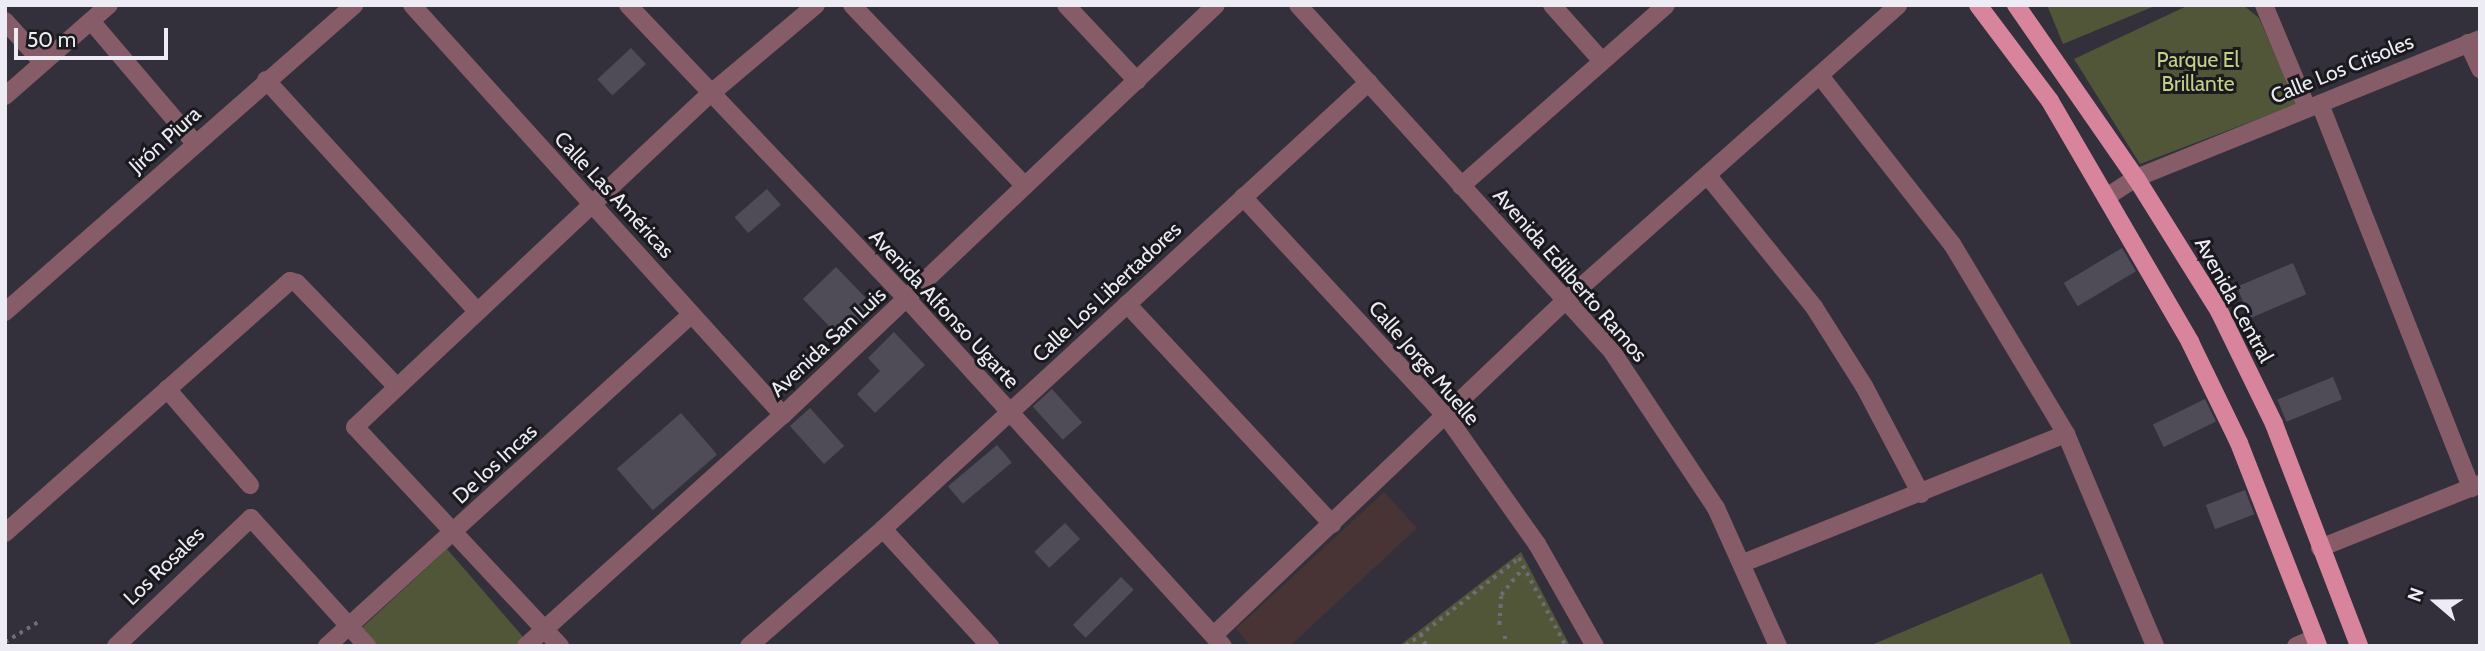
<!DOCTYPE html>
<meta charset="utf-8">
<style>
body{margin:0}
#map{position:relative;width:2485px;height:651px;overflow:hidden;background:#33303c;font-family:Cabin,sans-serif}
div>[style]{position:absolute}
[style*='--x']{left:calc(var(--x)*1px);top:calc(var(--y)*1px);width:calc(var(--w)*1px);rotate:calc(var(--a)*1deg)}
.education>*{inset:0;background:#483434}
.green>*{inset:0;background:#515638}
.building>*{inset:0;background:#4f4c58;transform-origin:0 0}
.path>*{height:3.5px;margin-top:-1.75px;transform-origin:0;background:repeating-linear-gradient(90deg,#6f6c77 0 3.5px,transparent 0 8.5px)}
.minor>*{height:18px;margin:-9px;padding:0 9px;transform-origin:9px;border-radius:9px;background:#865c68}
.major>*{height:18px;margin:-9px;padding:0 9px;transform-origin:9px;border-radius:9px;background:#d8849d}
span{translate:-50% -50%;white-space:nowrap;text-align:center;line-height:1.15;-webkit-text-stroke:6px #1a191e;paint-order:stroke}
.park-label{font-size:21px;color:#c4d086}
.street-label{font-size:21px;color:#edebf3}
.frame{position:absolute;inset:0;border:7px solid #edebf3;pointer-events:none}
.north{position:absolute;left:2401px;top:567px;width:70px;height:70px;-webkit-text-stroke:5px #1a191e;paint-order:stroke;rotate:290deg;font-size:19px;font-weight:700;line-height:28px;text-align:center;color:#edebf3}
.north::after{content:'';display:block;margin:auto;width:24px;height:32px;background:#edebf3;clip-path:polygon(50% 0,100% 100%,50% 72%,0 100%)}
.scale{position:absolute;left:14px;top:28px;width:154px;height:32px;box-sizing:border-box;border:4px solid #edebf3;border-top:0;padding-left:9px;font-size:21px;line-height:24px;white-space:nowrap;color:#edebf3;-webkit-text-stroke:5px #1a191e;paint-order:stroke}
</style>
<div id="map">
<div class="education">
<i style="clip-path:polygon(1384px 492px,1417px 528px,1290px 646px,1251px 646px,1236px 629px)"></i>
</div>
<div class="green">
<i style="clip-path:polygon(2047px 5px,2157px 5px,2063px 44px)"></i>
<i style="clip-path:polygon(2189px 5px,2243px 5px,2259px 18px,2297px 104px,2140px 164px,2074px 59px)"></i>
<i style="clip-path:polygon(447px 549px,524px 638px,516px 646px,364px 646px,354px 635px)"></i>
<i style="clip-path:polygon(1521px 552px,1570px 646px,1399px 646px)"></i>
<i style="clip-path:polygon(2042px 573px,2072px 646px,1869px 646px)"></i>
</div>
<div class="building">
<i style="left:631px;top:48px;width:22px;height:46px;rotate:47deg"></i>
<i style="left:767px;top:189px;width:21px;height:43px;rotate:49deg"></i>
<i style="left:2122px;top:248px;width:27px;height:68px;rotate:59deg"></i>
<i style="left:2293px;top:263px;width:34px;height:61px;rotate:67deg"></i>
<i style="left:836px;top:267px;width:57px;height:46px;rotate:46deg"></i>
<i style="clip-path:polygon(894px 332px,925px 365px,875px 413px,857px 394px,880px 371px,868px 358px)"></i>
<i style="left:2333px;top:377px;width:24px;height:60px;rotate:68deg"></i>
<i style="left:1052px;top:389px;width:45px;height:26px;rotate:48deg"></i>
<i style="left:2205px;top:399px;width:25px;height:58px;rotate:64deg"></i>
<i style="left:810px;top:408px;width:51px;height:27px;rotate:48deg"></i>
<i style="left:681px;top:413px;width:55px;height:85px;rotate:49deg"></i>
<i style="left:997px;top:445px;width:23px;height:64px;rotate:50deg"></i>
<i style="left:2245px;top:490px;width:26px;height:42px;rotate:69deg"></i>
<i style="left:1065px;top:523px;width:22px;height:42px;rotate:47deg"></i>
<i style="left:1121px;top:577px;width:18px;height:68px;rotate:45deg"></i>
</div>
<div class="path">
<i style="--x:1499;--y:625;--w:30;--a:-86"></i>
<i style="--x:1501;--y:595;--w:36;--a:-51"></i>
<i style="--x:1421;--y:634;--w:13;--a:67"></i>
<i style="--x:1505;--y:636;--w:10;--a:84"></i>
<i style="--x:5;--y:642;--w:39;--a:-31"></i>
<i style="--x:1406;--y:646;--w:143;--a:-37.9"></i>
<i style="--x:1519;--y:558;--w:100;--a:61.9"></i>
<i style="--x:1433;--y:646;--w:14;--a:0"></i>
</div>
<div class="minor">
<i style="--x:412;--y:5;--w:553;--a:47.86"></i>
<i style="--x:628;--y:5;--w:405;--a:46.5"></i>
<i style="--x:907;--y:299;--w:469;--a:47.7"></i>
<i style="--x:852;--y:5;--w:250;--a:46.3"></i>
<i style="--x:1066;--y:5;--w:104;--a:46.9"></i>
<i style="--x:1298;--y:5;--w:469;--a:47.8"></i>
<i style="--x:1613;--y:353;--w:186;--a:56.4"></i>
<i style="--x:1716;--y:508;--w:151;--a:65.8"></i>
<i style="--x:1552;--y:5;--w:75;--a:48.2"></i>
<i style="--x:2264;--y:5;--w:112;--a:67.3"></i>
<i style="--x:5;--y:21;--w:55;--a:47.9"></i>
<i style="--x:91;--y:21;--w:160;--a:49.6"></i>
<i style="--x:2468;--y:43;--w:29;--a:65"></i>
<i style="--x:1821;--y:77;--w:212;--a:51.9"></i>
<i style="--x:1952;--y:244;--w:222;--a:59"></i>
<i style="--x:2066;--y:434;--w:230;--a:67.2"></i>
<i style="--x:266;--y:80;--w:311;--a:47.6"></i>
<i style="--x:5;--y:96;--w:138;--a:-41.2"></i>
<i style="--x:2320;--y:104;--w:413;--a:68.5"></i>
<i style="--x:1708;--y:176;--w:169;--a:51"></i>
<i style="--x:1814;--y:307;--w:93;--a:57.7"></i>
<i style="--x:1864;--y:386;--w:122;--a:62.2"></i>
<i style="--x:1461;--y:186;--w:273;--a:-41.4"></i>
<i style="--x:2108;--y:196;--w:33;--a:-33"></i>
<i style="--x:2136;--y:178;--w:371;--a:-22"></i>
<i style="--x:1243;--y:197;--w:300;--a:47.2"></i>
<i style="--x:1447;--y:417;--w:156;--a:54.7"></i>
<i style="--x:1537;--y:544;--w:117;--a:60.4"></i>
<i style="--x:1127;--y:304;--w:301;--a:47"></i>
<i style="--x:5;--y:312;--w:465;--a:-41.3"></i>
<i style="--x:167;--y:389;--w:127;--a:49.2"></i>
<i style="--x:883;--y:529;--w:159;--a:47.6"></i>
<i style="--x:5;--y:533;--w:380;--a:-41.5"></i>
<i style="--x:290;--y:281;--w:7;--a:16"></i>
<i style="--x:297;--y:283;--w:144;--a:46.1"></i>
<i style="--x:2320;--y:548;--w:172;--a:-21.8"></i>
<i style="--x:1743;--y:563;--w:348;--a:-21.8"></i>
<i style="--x:1214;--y:635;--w:483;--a:-43.6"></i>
<i style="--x:1564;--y:302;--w:447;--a:-41.6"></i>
<i style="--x:116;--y:646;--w:186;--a:-43.5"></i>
<i style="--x:251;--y:518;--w:173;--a:47.8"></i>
<i style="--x:327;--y:646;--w:493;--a:-42.3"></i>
<i style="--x:526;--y:646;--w:346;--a:-42"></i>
<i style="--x:783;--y:415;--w:596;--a:-43.44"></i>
<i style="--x:560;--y:646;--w:300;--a:-133.1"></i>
<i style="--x:355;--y:427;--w:485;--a:-43.2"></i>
<i style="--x:709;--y:95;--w:140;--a:-40.1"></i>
<i style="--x:749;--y:646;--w:178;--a:-41.1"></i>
<i style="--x:883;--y:529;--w:660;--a:-42.61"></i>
<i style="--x:2296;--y:646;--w:21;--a:-23"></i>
</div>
<div class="major">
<i style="--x:1978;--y:5;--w:120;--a:53.1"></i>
<i style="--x:2050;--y:101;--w:279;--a:59.8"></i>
<i style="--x:2190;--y:342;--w:112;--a:64.1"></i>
<i style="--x:2239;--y:443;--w:218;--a:68.7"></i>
<i style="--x:2016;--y:5;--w:211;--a:55.3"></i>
<i style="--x:2136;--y:178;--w:157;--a:58"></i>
<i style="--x:2219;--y:311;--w:126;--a:64"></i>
<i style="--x:2274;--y:424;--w:238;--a:69"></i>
</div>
<div class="park-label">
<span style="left:2198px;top:72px">Parque El<br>Brillante</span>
</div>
<div class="street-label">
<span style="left:2342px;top:69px;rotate:-22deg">Calle Los Crisoles</span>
<span style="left:165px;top:140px;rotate:-42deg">Jirón Piura</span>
<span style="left:614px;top:195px;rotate:47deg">Calle Las Américas</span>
<span style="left:1570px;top:275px;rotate:49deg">Avenida Edilberto Ramos</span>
<span style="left:1107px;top:292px;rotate:-43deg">Calle Los Libertadores</span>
<span style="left:2234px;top:300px;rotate:61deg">Avenida Central</span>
<span style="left:944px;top:309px;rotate:47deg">Avenida Alfonso Ugarte</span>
<span style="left:828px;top:342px;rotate:-43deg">Avenida San Luis</span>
<span style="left:1424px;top:363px;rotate:49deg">Calle Jorge Muelle</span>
<span style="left:495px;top:464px;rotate:-43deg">De los Incas</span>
<span style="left:164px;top:566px;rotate:-44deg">Los Rosales</span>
</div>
<div class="frame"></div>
<div class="north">N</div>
<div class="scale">50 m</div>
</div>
